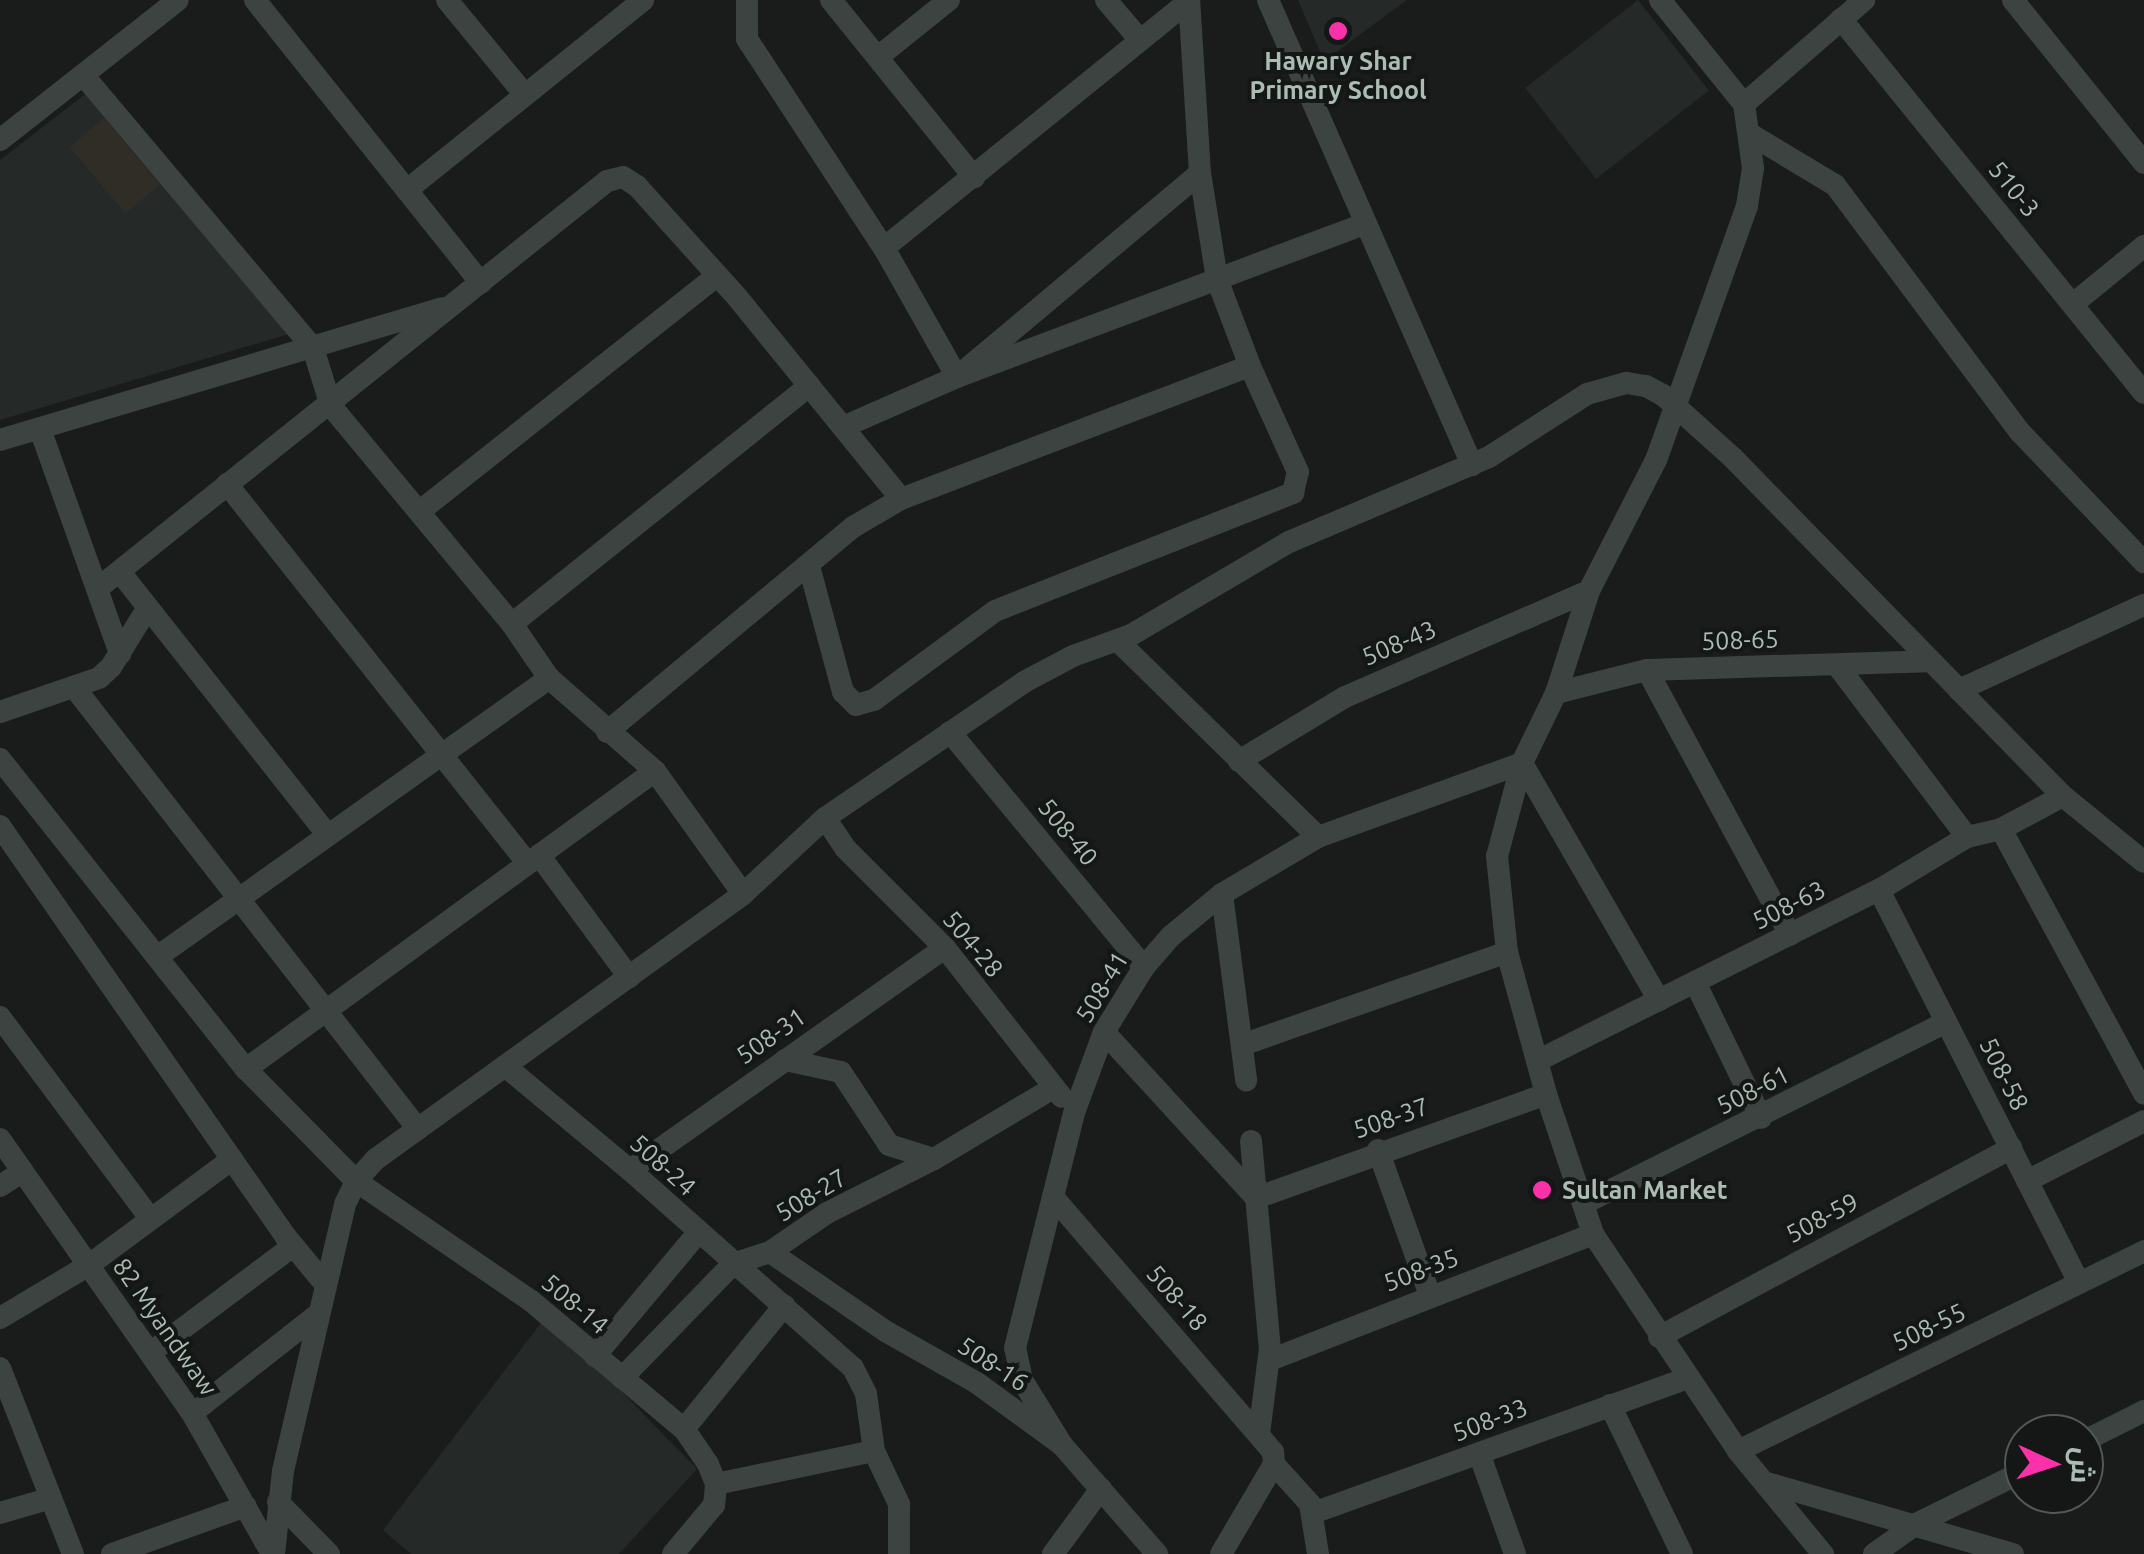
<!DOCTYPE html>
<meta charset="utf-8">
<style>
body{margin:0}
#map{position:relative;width:2144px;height:1554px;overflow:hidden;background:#191c1b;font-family:Ubuntu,Cairo,sans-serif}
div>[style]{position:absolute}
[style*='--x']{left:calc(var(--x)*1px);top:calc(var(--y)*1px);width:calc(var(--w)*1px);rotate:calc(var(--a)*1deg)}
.built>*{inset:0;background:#252928;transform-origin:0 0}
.green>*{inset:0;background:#2f2d25;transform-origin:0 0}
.minor>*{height:22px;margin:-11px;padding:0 11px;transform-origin:11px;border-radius:11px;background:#3c4340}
.dots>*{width:28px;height:28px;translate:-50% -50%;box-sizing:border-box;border:5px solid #141716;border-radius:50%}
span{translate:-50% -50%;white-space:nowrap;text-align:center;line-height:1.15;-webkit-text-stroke:8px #141716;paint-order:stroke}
.poi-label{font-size:25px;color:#abbcb2;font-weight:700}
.left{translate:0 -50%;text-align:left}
.street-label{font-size:25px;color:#abbcb2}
.north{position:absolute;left:2004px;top:1414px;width:100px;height:100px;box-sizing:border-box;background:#141716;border:2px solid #505954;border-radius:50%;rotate:93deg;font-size:28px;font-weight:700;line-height:40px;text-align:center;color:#abbcb2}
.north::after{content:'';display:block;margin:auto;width:35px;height:45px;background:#fb31a9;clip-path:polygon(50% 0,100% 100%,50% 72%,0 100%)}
</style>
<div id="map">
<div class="built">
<i style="clip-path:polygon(1298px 0,1407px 0,1324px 61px)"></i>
<i style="left:1638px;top:0;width:115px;height:143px;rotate:52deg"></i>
<i style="clip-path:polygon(88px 92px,289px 334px,0 420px,0 160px)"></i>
<i style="clip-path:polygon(547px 1315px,697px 1469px,619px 1554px,411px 1554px,383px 1530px)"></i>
</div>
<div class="green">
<i style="left:104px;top:118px;width:87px;height:45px;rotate:50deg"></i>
</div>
<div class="minor">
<i style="--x:255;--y:0;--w:362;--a:51.4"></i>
<i style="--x:447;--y:0;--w:123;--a:50.6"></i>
<i style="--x:747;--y:0;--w:39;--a:90"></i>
<i style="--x:747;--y:39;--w:250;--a:56.8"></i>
<i style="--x:884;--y:248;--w:148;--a:60.5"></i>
<i style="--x:957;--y:377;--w:435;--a:-20.6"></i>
<i style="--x:831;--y:0;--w:228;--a:51.1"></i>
<i style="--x:1106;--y:0;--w:52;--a:49.6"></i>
<i style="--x:1268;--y:0;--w:508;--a:66.31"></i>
<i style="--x:1660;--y:0;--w:134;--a:51.1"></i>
<i style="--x:1744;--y:104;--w:65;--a:82"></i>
<i style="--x:1753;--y:168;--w:38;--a:99"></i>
<i style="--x:1747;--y:206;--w:270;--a:109.7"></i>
<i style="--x:1656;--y:460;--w:147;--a:117.1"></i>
<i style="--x:1589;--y:591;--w:107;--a:107.9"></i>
<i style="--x:1556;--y:693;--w:78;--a:115.9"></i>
<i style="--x:1522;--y:763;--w:96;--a:105"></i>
<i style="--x:1497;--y:856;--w:97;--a:84.1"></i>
<i style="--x:1507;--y:952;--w:147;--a:74.6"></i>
<i style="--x:1546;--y:1094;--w:148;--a:71.4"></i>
<i style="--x:1593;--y:1234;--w:261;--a:56.2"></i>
<i style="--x:1738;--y:1451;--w:134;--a:50.5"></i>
<i style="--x:2013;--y:0;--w:209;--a:51.2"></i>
<i style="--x:1841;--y:19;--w:481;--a:51"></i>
<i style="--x:878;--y:57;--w:91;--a:-38.8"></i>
<i style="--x:84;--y:76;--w:356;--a:49.9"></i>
<i style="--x:313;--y:348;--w:61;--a:72.8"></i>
<i style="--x:331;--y:406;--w:283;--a:50.3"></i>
<i style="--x:512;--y:624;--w:65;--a:55.6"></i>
<i style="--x:549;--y:678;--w:141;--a:41.3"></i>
<i style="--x:655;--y:771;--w:151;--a:54.4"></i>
<i style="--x:1744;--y:104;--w:159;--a:-40.9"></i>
<i style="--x:1750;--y:134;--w:99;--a:31"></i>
<i style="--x:1835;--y:185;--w:309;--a:53.2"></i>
<i style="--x:2020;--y:432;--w:180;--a:46.4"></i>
<i style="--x:0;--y:140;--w:226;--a:-38.2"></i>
<i style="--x:407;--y:190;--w:303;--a:-38.8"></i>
<i style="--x:884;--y:248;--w:392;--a:-39"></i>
<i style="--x:2073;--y:304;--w:92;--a:-39.2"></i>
<i style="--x:843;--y:427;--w:124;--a:-23.7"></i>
<i style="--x:957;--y:377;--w:317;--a:-40"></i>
<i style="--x:40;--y:429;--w:239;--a:70.4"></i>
<i style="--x:0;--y:440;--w:461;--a:-16.6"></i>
<i style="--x:227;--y:484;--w:483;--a:51.6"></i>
<i style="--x:420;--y:511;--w:379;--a:-38.4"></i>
<i style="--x:809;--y:566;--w:131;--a:74.9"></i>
<i style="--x:843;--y:692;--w:18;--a:45"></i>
<i style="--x:856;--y:705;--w:19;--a:-16"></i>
<i style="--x:874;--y:700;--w:150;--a:-36.3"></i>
<i style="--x:995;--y:611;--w:321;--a:-21.6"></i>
<i style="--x:1293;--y:493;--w:22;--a:-77"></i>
<i style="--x:1298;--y:472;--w:116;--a:-114.4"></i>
<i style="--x:1250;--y:366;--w:93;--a:-110.8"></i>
<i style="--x:1217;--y:279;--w:107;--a:-99.1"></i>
<i style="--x:1200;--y:173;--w:173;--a:-93.6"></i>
<i style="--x:120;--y:572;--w:334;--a:51.7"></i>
<i style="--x:97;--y:589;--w:653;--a:-38.66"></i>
<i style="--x:607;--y:181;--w:16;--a:-14"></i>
<i style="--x:623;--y:177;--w:17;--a:33"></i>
<i style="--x:637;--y:186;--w:149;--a:48"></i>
<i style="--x:737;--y:297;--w:260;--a:50.9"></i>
<i style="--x:512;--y:624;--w:381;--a:-38.7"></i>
<i style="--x:1118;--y:641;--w:280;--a:44.4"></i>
<i style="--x:1837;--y:665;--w:216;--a:52.9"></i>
<i style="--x:1647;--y:670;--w:301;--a:61.6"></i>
<i style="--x:74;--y:687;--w:560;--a:52.11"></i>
<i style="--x:1959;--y:690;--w:204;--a:-24.7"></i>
<i style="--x:1556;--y:693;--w:94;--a:-14.2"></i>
<i style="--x:1647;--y:670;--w:281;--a:-1.8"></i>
<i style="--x:0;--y:712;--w:105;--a:-19"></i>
<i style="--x:99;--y:678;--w:16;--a:-43"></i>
<i style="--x:111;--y:667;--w:68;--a:-58.2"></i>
<i style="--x:607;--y:732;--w:320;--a:-39.8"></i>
<i style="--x:853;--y:527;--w:56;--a:-30.3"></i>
<i style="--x:901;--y:499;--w:373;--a:-20.9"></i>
<i style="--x:950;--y:732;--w:305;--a:50.5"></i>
<i style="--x:0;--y:759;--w:396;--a:51.6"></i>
<i style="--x:246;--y:1069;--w:157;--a:45.5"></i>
<i style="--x:356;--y:1181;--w:211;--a:34.4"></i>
<i style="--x:530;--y:1300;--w:201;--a:40"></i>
<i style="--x:684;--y:1429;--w:42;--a:55.6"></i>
<i style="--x:708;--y:1464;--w:22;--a:68"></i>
<i style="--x:716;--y:1484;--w:21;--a:95"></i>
<i style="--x:714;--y:1505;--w:64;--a:129.9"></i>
<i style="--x:1239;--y:761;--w:124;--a:-31.1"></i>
<i style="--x:1345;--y:697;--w:266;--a:-23.5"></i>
<i style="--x:825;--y:818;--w:36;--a:56"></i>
<i style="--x:845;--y:848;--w:141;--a:45"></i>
<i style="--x:945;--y:948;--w:189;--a:51.9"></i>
<i style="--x:0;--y:826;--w:501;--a:55.17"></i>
<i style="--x:286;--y:1237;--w:61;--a:50.3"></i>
<i style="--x:2001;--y:829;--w:301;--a:61.6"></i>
<i style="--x:539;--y:855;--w:152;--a:53.6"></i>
<i style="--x:1879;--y:890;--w:441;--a:63"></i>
<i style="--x:1222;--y:894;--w:188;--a:82.6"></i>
<i style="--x:157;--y:957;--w:481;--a:-35.4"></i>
<i style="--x:1695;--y:982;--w:151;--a:64.1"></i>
<i style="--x:0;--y:1017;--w:249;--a:53.3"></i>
<i style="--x:1104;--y:1032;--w:225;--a:47.5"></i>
<i style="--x:1256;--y:1198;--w:308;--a:-19.7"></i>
<i style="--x:1242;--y:1045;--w:281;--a:-19.3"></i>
<i style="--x:785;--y:1060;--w:57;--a:12.1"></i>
<i style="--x:841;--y:1072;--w:87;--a:56.7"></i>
<i style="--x:889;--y:1145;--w:47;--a:17.3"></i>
<i style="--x:1537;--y:1061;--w:382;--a:-26.6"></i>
<i style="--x:1879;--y:890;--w:103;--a:-31.1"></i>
<i style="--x:1967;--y:837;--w:35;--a:-13"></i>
<i style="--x:2001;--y:829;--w:70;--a:-28"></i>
<i style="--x:505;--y:1066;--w:163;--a:39.8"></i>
<i style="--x:630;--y:1170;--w:298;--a:41.6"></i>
<i style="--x:853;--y:1368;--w:29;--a:63"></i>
<i style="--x:866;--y:1394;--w:58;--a:82"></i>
<i style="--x:874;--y:1451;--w:59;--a:64.7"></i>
<i style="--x:899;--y:1504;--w:50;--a:90"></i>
<i style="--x:246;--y:1069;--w:506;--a:-36.08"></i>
<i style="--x:0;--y:1139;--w:335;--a:55"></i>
<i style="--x:192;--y:1413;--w:162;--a:60.4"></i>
<i style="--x:1251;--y:1141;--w:208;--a:84.8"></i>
<i style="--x:1270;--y:1348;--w:87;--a:97.3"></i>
<i style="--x:1378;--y:1150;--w:154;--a:70.3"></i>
<i style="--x:630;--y:1170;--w:385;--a:-35.2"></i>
<i style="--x:2027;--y:1181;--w:131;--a:-27.1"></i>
<i style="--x:0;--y:1186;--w:27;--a:-33"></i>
<i style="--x:1053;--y:1197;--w:337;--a:49.2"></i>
<i style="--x:1273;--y:1452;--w:12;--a:85"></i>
<i style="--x:1274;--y:1464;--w:104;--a:120.5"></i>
<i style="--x:1583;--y:1204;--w:406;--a:-26.6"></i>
<i style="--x:770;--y:1252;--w:142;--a:34.4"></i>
<i style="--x:887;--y:1332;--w:103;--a:29.5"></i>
<i style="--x:977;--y:1383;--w:105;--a:36.1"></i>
<i style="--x:1062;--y:1445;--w:145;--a:48.9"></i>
<i style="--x:0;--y:1318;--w:104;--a:-30.8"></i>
<i style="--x:89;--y:1265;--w:178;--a:-36.5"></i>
<i style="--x:1659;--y:1337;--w:400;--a:-28.2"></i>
<i style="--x:150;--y:1353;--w:179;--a:-36.8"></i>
<i style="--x:595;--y:1356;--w:159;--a:-50.1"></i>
<i style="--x:1270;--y:1360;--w:347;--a:-21.3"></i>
<i style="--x:0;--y:1368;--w:200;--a:68.6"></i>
<i style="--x:622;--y:1378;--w:159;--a:-45.8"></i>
<i style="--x:733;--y:1264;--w:39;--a:-18"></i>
<i style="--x:770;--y:1252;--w:69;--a:-34.4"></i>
<i style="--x:827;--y:1213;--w:120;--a:-26.8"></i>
<i style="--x:934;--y:1159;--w:139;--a:-30.8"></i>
<i style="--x:1610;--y:1405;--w:165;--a:64.2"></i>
<i style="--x:192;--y:1413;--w:159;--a:-38.1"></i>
<i style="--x:684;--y:1429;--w:159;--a:-50.9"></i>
<i style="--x:2084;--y:1441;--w:67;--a:-26.6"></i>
<i style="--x:1062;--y:1445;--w:76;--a:-121.6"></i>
<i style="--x:1022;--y:1380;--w:33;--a:-102"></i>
<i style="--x:1015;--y:1348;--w:245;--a:-75.9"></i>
<i style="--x:1075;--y:1110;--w:83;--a:-69.6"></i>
<i style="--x:1104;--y:1032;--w:76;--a:-58.4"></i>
<i style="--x:1144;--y:967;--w:41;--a:-48.9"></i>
<i style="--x:1171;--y:936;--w:66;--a:-39.5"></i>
<i style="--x:1222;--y:894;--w:112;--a:-30.7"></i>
<i style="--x:1318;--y:837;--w:217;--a:-19.9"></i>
<i style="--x:1522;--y:763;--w:274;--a:60"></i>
<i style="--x:1738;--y:1451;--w:453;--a:-26.2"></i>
<i style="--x:1479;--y:1453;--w:107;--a:70.4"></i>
<i style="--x:1274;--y:1464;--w:54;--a:48"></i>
<i style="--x:1310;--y:1504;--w:51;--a:80.9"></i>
<i style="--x:1767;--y:1483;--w:256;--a:16.1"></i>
<i style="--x:716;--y:1484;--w:161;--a:-11.8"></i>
<i style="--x:278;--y:1502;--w:73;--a:45.6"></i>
<i style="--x:0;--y:1513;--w:50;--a:-16.3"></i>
<i style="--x:1313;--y:1513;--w:398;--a:-19.8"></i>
<i style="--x:112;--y:1554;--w:142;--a:-19.7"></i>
<i style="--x:274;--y:1554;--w:83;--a:-83.8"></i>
<i style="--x:283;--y:1471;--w:274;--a:-76.9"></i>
<i style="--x:345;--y:1204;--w:25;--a:-64"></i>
<i style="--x:356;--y:1181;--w:30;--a:-48"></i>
<i style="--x:376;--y:1159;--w:453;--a:-35.8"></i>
<i style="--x:743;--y:894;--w:112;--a:-42.8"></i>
<i style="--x:825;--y:818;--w:241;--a:-34.3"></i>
<i style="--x:1024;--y:682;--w:55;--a:-28"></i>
<i style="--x:1073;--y:656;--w:62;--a:-19.9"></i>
<i style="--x:1131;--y:635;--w:183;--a:-30.5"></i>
<i style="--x:1289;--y:542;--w:217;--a:-23"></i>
<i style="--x:1489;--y:457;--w:117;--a:-32.7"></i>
<i style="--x:1587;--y:394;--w:41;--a:-15.8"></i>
<i style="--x:1626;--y:383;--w:20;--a:9"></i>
<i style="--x:1646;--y:386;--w:19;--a:28"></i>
<i style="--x:1663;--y:395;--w:94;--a:42"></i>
<i style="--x:1733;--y:458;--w:472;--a:45.7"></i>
<i style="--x:2063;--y:796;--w:104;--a:39.2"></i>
<i style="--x:1053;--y:1554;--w:81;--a:-53.6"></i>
<i style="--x:1874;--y:1554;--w:52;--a:-35.5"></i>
<i style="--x:1916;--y:1524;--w:120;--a:-26.1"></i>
</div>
<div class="dots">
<i style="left:1338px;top:31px;background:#fb31a9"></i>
<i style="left:1542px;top:1190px;background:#fb31a9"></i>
</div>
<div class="poi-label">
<span style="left:1338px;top:76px">Hawary Shar<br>Primary School</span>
<span class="left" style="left:1562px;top:1190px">Sultan Market</span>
</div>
<div class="street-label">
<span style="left:2014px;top:189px;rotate:51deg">510-3</span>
<span style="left:1740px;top:640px;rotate:-2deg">508-65</span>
<span style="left:1399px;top:643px;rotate:-23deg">508-43</span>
<span style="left:1068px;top:832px;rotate:51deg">508-40</span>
<span style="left:1789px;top:905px;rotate:-27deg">508-63</span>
<span style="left:973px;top:944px;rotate:50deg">504-28</span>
<span style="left:1102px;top:987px;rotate:-59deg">508-41</span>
<span style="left:771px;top:1036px;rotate:-35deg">508-31</span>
<span style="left:2004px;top:1074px;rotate:63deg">508-58</span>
<span style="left:1753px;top:1090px;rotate:-27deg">508-61</span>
<span style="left:1391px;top:1118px;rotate:-19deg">508-37</span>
<span style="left:663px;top:1165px;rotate:42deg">508-24</span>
<span style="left:811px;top:1195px;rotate:-31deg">508-27</span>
<span style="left:1822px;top:1218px;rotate:-28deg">508-59</span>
<span style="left:1421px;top:1270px;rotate:-21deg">508-35</span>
<span style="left:1177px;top:1298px;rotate:49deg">508-18</span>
<span style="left:575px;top:1304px;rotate:40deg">508-14</span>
<span style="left:165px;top:1327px;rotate:55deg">82 Myandwaw</span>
<span style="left:1929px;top:1327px;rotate:-26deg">508-55</span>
<span style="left:993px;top:1364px;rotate:33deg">508-16</span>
<span style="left:1490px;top:1420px;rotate:-21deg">508-33</span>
</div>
<div class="north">ش</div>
</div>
